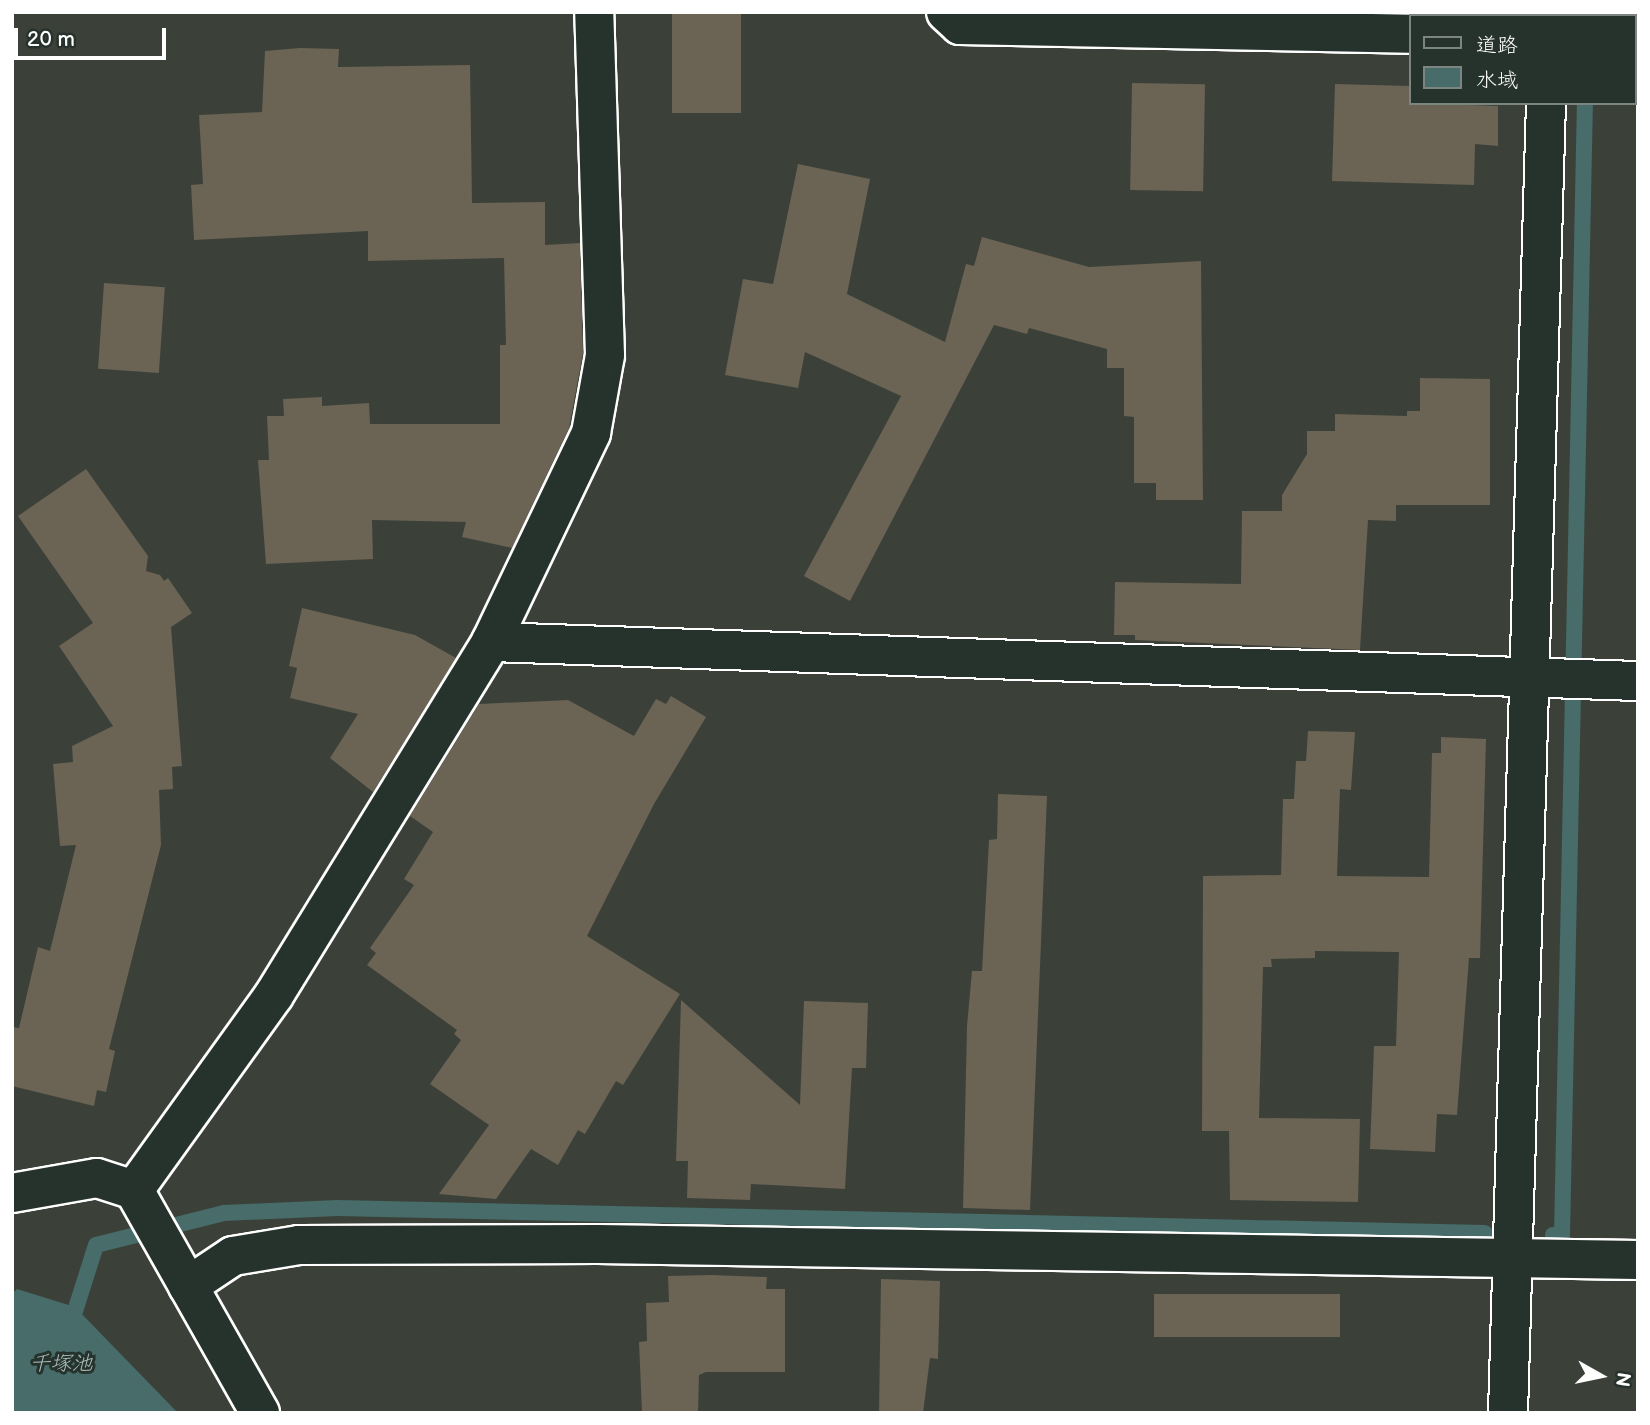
<!DOCTYPE html>
<meta charset="utf-8">
<style>
body{margin:0}
#map{position:relative;width:1650px;height:1425px;overflow:hidden;background:#3b4139;font-family:"Balsamiq Sans","Klee One",sans-serif}
div>[style]{position:absolute}
[style*='--x']{left:calc(var(--x)*1px);top:calc(var(--y)*1px);width:calc(var(--w)*1px);rotate:calc(var(--a)*1deg)}
.water>*{inset:0;background:#476c6a}
.stream>*{height:16px;margin:-8px;padding:0 8px;transform-origin:8px;border-radius:8px;background:#476c6a}
.building>*{inset:0;background:#6b6354;transform-origin:0 0}
.roads{filter:drop-shadow(2px 0 #fff) drop-shadow(-2px 0 #fff) drop-shadow(0 2px #fff) drop-shadow(0 -2px #fff)}
.minor>*{height:38px;margin:-19px;padding:0 19px;transform-origin:19px;border-radius:19px;background:#26332d}
span{translate:-50% -50%;white-space:nowrap;text-align:center;line-height:1.15;-webkit-text-stroke:6px #26332d;paint-order:stroke}
.water-label{font-size:21px;color:#acbdbc;font-style:italic}
.frame{position:absolute;inset:0;border:14px solid #fff;pointer-events:none}
.legend{position:absolute;left:1409px;top:14px;width:228px;height:91px;box-sizing:border-box;background:#26332d;border:2px solid #7d8581;margin:0;padding:9px 12px;list-style:none;font-size:21px;color:#fff}
.legend li{display:flex;align-items:center;gap:14px;height:35px}
.legend b{width:35px;border:2px solid #7d8581}
.north{position:absolute;left:1566px;top:1341px;width:70px;height:70px;-webkit-text-stroke:5px #26332d;paint-order:stroke;rotate:99deg;font-size:19px;font-weight:700;line-height:28px;text-align:center;color:#fff}
.north::after{content:'';display:block;margin:auto;width:24px;height:32px;background:#fff;clip-path:polygon(50% 0,100% 100%,50% 72%,0 100%)}
.scale{position:absolute;left:14px;top:28px;width:152px;height:32px;box-sizing:border-box;border:4px solid #fff;border-top:0;padding-left:9px;font-size:21px;line-height:24px;white-space:nowrap;color:#fff;-webkit-text-stroke:5px #26332d;paint-order:stroke}
</style>
<div id="map">
<div class="water">
<i style="clip-path:polygon(17px 1289px,75px 1307px,178px 1413px,12px 1413px,12px 1294px)"></i>
</div>
<div class="stream">
<i style="--x:1586;--y:16;--w:4;--a:-90"></i>
<i style="--x:1553;--y:1235;--w:9;--a:0"></i>
<i style="--x:1562;--y:1235;--w:1132;--a:-88.84"></i>
<i style="--x:70;--y:1327;--w:86;--a:-72.4"></i>
<i style="--x:96;--y:1245;--w:132;--a:-14"></i>
<i style="--x:224;--y:1213;--w:113;--a:-2.5"></i>
<i style="--x:337;--y:1208;--w:1148;--a:1.25"></i>
</div>
<div class="building">
<i style="left:672px;top:12px;width:69px;height:101px"></i>
<i style="clip-path:polygon(300px 48px,339px 49px,338px 67px,470px 65px,472px 203px,545px 202px,545px 245px,580px 243px,583px 353px,569px 428px,512px 548px,462px 537px,466px 522px,372px 520px,373px 559px,266px 564px,258px 460px,269px 460px,267px 416px,284px 416px,283px 399px,322px 397px,322px 406px,369px 403px,370px 424px,500px 424px,500px 345px,506px 345px,504px 258px,368px 261px,368px 231px,194px 240px,191px 185px,203px 184px,199px 115px,262px 112px,265px 51px)"></i>
<i style="left:1132px;top:83px;width:73px;height:107px;rotate:1deg"></i>
<i style="clip-path:polygon(1335px 84px,1410px 86px,1410px 103px,1498px 106px,1498px 146px,1475px 144px,1474px 185px,1332px 181px)"></i>
<i style="clip-path:polygon(798px 164px,870px 179px,847px 294px,945px 342px,966px 264px,974px 266px,982px 237px,1089px 267px,1201px 261px,1203px 500px,1156px 500px,1156px 483px,1134px 483px,1134px 417px,1124px 416px,1124px 368px,1107px 368px,1107px 349px,1029px 328px,1027px 334px,994px 325px,850px 601px,804px 576px,901px 396px,805px 352px,798px 388px,725px 375px,743px 279px,773px 284px)"></i>
<i style="left:104px;top:283px;width:61px;height:86px;rotate:4deg"></i>
<i style="clip-path:polygon(1420px 378px,1490px 379px,1490px 505px,1396px 505px,1396px 521px,1368px 520px,1360px 650px,1135px 640px,1135px 635px,1114px 635px,1115px 582px,1241px 584px,1242px 511px,1282px 511px,1282px 495px,1307px 454px,1307px 431px,1335px 431px,1335px 414px,1407px 416px,1407px 411px,1420px 411px)"></i>
<i style="clip-path:polygon(86px 469px,148px 556px,146px 571px,160px 575px,164px 581px,168px 578px,192px 613px,171px 627px,182px 766px,172px 767px,173px 789px,159px 790px,161px 845px,109px 1049px,115px 1051px,106px 1092px,97px 1090px,94px 1106px,12px 1086px,12px 1027px,19px 1028px,38px 947px,50px 951px,76px 845px,60px 846px,53px 764px,73px 762px,72px 746px,113px 726px,59px 646px,93px 623px,18px 516px)"></i>
<i style="clip-path:polygon(302px 608px,415px 635px,456px 658px,373px 792px,330px 758px,358px 714px,290px 698px,297px 668px,289px 666px)"></i>
<i style="clip-path:polygon(671px 696px,706px 717px,654px 804px,587px 936px,680px 994px,623px 1085px,616px 1081px,585px 1134px,578px 1130px,558px 1165px,531px 1149px,496px 1199px,439px 1194px,489px 1125px,430px 1084px,461px 1040px,454px 1034px,457px 1030px,367px 965px,376px 953px,370px 948px,414px 885px,404px 879px,433px 832px,410px 816px,479px 704px,568px 700px,634px 736px,656px 699px,666px 704px)"></i>
<i style="clip-path:polygon(1308px 731px,1355px 732px,1351px 790px,1340px 789px,1337px 876px,1429px 877px,1432px 753px,1441px 753px,1441px 737px,1486px 739px,1480px 958px,1469px 958px,1457px 1115px,1437px 1114px,1435px 1152px,1370px 1149px,1374px 1046px,1396px 1046px,1399px 952px,1315px 951px,1315px 958px,1271px 959px,1272px 967px,1263px 967px,1259px 1118px,1360px 1119px,1358px 1202px,1230px 1200px,1229px 1131px,1202px 1131px,1203px 876px,1281px 875px,1283px 799px,1294px 799px,1296px 761px,1306px 761px)"></i>
<i style="clip-path:polygon(998px 794px,1047px 796px,1030px 1210px,963px 1208px,967px 1026px,972px 971px,982px 971px,989px 840px,997px 839px)"></i>
<i style="clip-path:polygon(681px 1000px,800px 1105px,804px 1001px,868px 1003px,866px 1068px,852px 1068px,845px 1189px,751px 1184px,750px 1200px,687px 1198px,688px 1161px,676px 1161px)"></i>
<i style="clip-path:polygon(711px 1275px,767px 1277px,766px 1289px,785px 1289px,785px 1372px,706px 1372px,699px 1375px,698px 1413px,642px 1413px,639px 1342px,647px 1341px,646px 1303px,669px 1302px,668px 1276px)"></i>
<i style="clip-path:polygon(881px 1279px,940px 1281px,938px 1359px,930px 1358px,923px 1413px,879px 1413px)"></i>
<i style="left:1154px;top:1294px;width:186px;height:43px"></i>
</div>
<div class="roads">
<div class="minor">
<i style="--x:946;--y:12;--w:19;--a:43"></i>
<i style="--x:960;--y:25;--w:450;--a:1.1"></i>
<i style="--x:1549;--y:16;--w:4;--a:-90"></i>
<i style="--x:1634;--y:37;--w:4;--a:0"></i>
<i style="--x:491;--y:642;--w:1148;--a:1.95"></i>
<i style="--x:134;--y:1190;--w:240;--a:-54.3"></i>
<i style="--x:274;--y:995;--w:414;--a:-58.4"></i>
<i style="--x:491;--y:642;--w:232;--a:-64.4"></i>
<i style="--x:591;--y:433;--w:79;--a:-79.8"></i>
<i style="--x:605;--y:355;--w:343;--a:-91.8"></i>
<i style="--x:12;--y:1193;--w:86;--a:-10"></i>
<i style="--x:97;--y:1178;--w:39;--a:18"></i>
<i style="--x:134;--y:1190;--w:256;--a:60.5"></i>
<i style="--x:188;--y:1286;--w:54;--a:-33.7"></i>
<i style="--x:233;--y:1256;--w:67;--a:-9.5"></i>
<i style="--x:299;--y:1245;--w:299;--a:-0.2"></i>
<i style="--x:598;--y:1244;--w:1040;--a:0.88"></i>
<i style="--x:1508;--y:1413;--w:1311;--a:-88.34"></i>
</div>
</div>
<div class="water-label">
<span style="left:61px;top:1364px">千塚池</span>
</div>
<div class="frame"></div>
<ul class="legend">
<li><b style="height:9px;background:#26332d"></b>道路</li>
<li><b style="height:19px;background:#476c6a"></b>水域</li>
</ul>
<div class="north">N</div>
<div class="scale">20 m</div>
</div>
